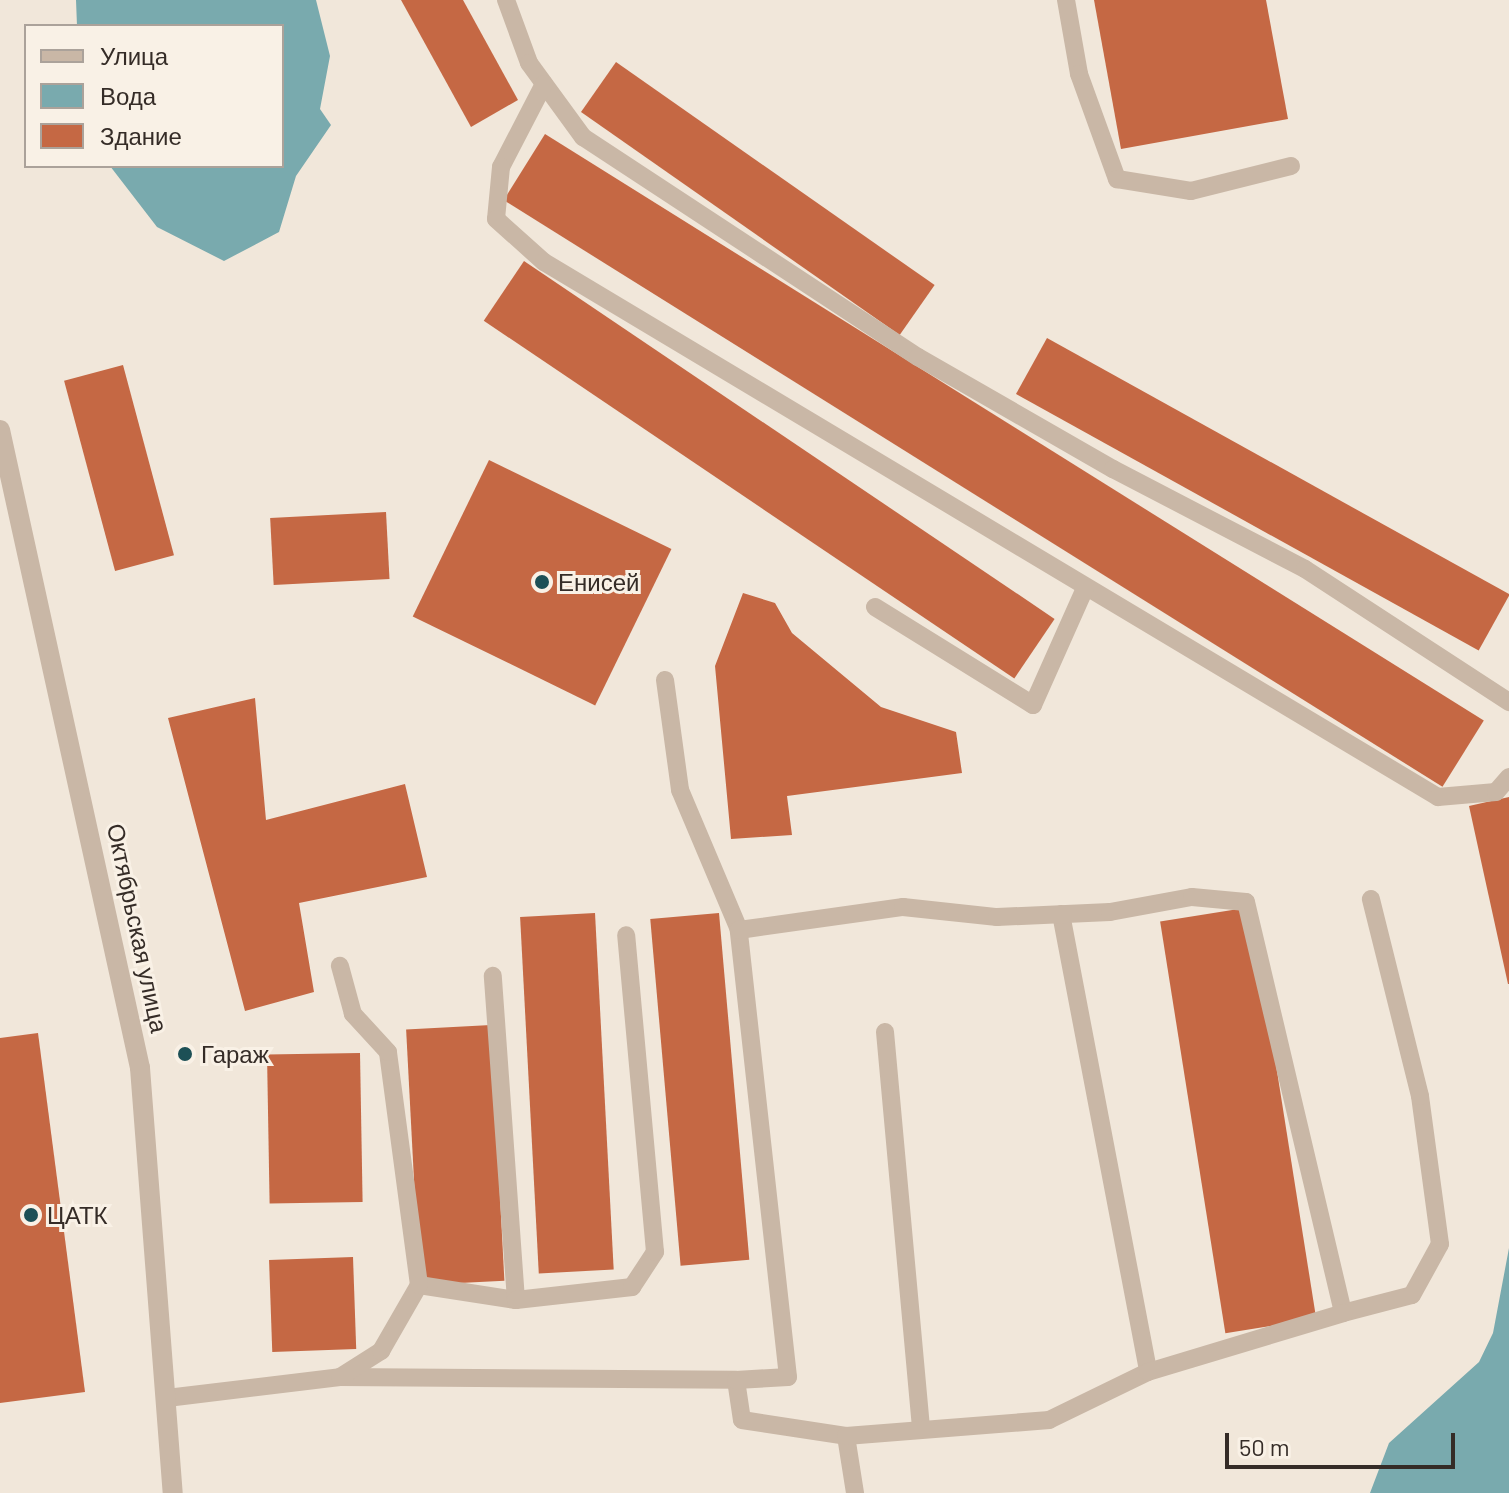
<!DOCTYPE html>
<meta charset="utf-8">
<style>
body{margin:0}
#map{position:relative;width:1509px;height:1493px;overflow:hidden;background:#f1e7da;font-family:Barlow,sans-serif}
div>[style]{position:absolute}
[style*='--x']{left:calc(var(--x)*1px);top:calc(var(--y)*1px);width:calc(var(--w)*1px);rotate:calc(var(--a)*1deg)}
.water>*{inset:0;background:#79aaae}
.building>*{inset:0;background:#c56844;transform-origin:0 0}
.service>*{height:18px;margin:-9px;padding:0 9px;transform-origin:9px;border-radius:9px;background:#c9b7a6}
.tertiary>*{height:20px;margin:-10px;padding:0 10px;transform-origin:10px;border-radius:10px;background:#c9b7a6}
.dots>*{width:22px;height:22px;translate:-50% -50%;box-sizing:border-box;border:4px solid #f9f1e6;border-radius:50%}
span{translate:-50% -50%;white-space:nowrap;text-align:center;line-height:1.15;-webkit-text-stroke:6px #f9f1e6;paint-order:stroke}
.poi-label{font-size:24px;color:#352c27}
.left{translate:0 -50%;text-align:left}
.street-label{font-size:24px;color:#352c27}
.legend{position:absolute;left:24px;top:24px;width:260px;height:144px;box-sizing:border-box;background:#f9f1e6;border:2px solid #aba29a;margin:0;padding:10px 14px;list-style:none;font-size:24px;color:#352c27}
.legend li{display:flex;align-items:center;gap:16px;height:40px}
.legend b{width:40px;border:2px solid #aba29a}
.scale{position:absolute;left:1225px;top:1433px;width:230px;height:36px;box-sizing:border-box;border:4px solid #352c27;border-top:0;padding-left:10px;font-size:24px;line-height:28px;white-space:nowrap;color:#352c27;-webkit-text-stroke:6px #f9f1e6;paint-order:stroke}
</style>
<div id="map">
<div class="water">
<i style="clip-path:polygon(76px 0,316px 0,330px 56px,320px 109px,331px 125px,296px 176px,279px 232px,224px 261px,157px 227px,110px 166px,282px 166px,282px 26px,77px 26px)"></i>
<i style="clip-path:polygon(1509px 1248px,1509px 1493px,1370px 1493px,1389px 1443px,1479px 1362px,1493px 1333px)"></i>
</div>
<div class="building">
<i style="clip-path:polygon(401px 0,463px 0,518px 100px,471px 127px)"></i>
<i style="clip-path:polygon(1094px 0,1266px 0,1288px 119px,1121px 149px)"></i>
<i style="left:616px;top:62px;width:389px;height:61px;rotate:35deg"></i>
<i style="left:545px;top:134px;width:1107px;height:78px;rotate:32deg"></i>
<i style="left:524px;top:261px;width:640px;height:72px;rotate:34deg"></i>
<i style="left:1047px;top:338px;width:529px;height:64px;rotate:29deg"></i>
<i style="left:123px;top:365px;width:197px;height:61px;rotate:75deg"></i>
<i style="left:489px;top:460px;width:203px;height:174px;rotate:26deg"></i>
<i style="left:386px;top:512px;width:67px;height:116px;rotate:87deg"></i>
<i style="clip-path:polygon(743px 593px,775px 603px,792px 633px,881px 707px,956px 732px,962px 773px,787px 796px,792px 835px,731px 839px,715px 666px)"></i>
<i style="clip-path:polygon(255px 698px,266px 820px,405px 784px,427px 877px,299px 903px,314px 992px,245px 1011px,168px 718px)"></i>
<i style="clip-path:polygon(1509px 797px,1509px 984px,1508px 984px,1469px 806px)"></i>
<i style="left:1251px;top:907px;width:417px;height:92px;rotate:81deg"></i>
<i style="left:595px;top:913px;width:357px;height:75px;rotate:87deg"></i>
<i style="left:719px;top:913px;width:348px;height:69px;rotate:85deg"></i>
<i style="left:491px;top:1025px;width:256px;height:85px;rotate:87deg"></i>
<i style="clip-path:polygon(38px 1033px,85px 1392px,0 1403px,0 1038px)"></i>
<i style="left:360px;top:1053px;width:149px;height:93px;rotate:89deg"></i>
<i style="left:353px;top:1257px;width:92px;height:84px;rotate:88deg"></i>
</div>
<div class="service">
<i style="--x:506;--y:0;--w:67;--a:69.9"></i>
<i style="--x:529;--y:63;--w:92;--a:53.9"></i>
<i style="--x:583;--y:137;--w:401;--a:33.3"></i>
<i style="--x:918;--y:357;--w:225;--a:29.9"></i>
<i style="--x:1113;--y:469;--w:216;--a:27.5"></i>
<i style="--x:1305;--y:569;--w:244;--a:33.1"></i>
<i style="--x:1066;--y:0;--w:75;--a:80"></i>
<i style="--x:1079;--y:74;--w:112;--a:70.1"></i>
<i style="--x:1117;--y:179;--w:75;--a:9.2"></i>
<i style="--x:1191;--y:191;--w:103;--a:-14"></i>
<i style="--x:544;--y:84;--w:93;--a:117.4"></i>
<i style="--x:501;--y:167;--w:52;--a:95.5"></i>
<i style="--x:496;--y:219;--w:64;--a:41.9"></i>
<i style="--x:544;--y:262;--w:1042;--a:30.9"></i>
<i style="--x:1438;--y:797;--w:58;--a:-4.9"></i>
<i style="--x:1496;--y:792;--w:20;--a:-49"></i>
<i style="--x:875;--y:607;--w:186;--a:31.8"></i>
<i style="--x:1033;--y:705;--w:128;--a:-66"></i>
<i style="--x:665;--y:680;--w:111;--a:82.2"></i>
<i style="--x:680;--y:790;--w:152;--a:67.1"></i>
<i style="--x:1061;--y:914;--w:466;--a:79.2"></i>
<i style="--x:885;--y:1032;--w:398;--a:84.8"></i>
<i style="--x:419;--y:1285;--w:98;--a:8.8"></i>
<i style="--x:516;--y:1300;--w:325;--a:-94.1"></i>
<i style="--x:516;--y:1300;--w:117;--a:-6.4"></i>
<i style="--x:632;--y:1287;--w:42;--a:-56.7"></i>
<i style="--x:655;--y:1252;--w:318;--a:-95.2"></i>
<i style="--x:340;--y:1377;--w:396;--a:0.4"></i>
<i style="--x:736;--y:1380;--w:40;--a:81.5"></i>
<i style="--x:742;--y:1420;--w:105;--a:8.7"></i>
<i style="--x:846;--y:1436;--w:58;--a:81"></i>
<i style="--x:736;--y:1380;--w:52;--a:-3.3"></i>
<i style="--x:788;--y:1377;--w:450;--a:-96.3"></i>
<i style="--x:739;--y:930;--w:166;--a:-8"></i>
<i style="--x:903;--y:907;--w:95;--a:6.1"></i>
<i style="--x:997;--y:917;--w:113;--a:-2.5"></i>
<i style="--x:1110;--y:912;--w:83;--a:-10.4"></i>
<i style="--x:1192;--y:897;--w:54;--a:5.3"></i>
<i style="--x:1246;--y:902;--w:422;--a:76.7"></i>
<i style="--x:1343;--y:1313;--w:71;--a:-14.6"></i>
<i style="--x:1412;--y:1295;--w:58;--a:-61.2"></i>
<i style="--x:1440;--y:1244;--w:149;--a:-97.7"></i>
<i style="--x:1420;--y:1096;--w:203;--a:-104"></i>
<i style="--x:167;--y:1398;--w:174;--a:-6.9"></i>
<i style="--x:340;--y:1377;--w:49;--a:-32.4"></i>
<i style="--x:381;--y:1351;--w:76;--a:-60.1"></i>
<i style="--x:419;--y:1285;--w:235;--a:-97.6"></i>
<i style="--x:388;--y:1052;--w:52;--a:-132.6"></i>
<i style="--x:353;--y:1014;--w:50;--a:-105.2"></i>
<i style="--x:846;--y:1436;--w:204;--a:-4.5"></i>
<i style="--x:1049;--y:1420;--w:110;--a:-25.9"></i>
<i style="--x:1148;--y:1372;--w:204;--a:-16.8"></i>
</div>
<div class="tertiary">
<i style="--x:0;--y:430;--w:653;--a:77.62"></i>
<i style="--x:140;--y:1068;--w:426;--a:85.6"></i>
</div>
<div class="dots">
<i style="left:542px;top:582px;background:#1d5056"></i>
<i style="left:185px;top:1054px;background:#1d5056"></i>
<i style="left:31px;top:1215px;background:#1d5056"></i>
</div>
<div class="poi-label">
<span class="left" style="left:558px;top:582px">Енисей</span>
<span class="left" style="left:201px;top:1054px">Гараж</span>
<span class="left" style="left:47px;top:1215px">ЦАТК</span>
</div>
<div class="street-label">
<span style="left:138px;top:928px;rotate:78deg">Октябрьская улица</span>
</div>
<ul class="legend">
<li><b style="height:10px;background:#c9b7a6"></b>Улица</li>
<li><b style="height:22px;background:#79aaae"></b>Вода</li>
<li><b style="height:22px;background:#c56844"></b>Здание</li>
</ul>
<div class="scale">50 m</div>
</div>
